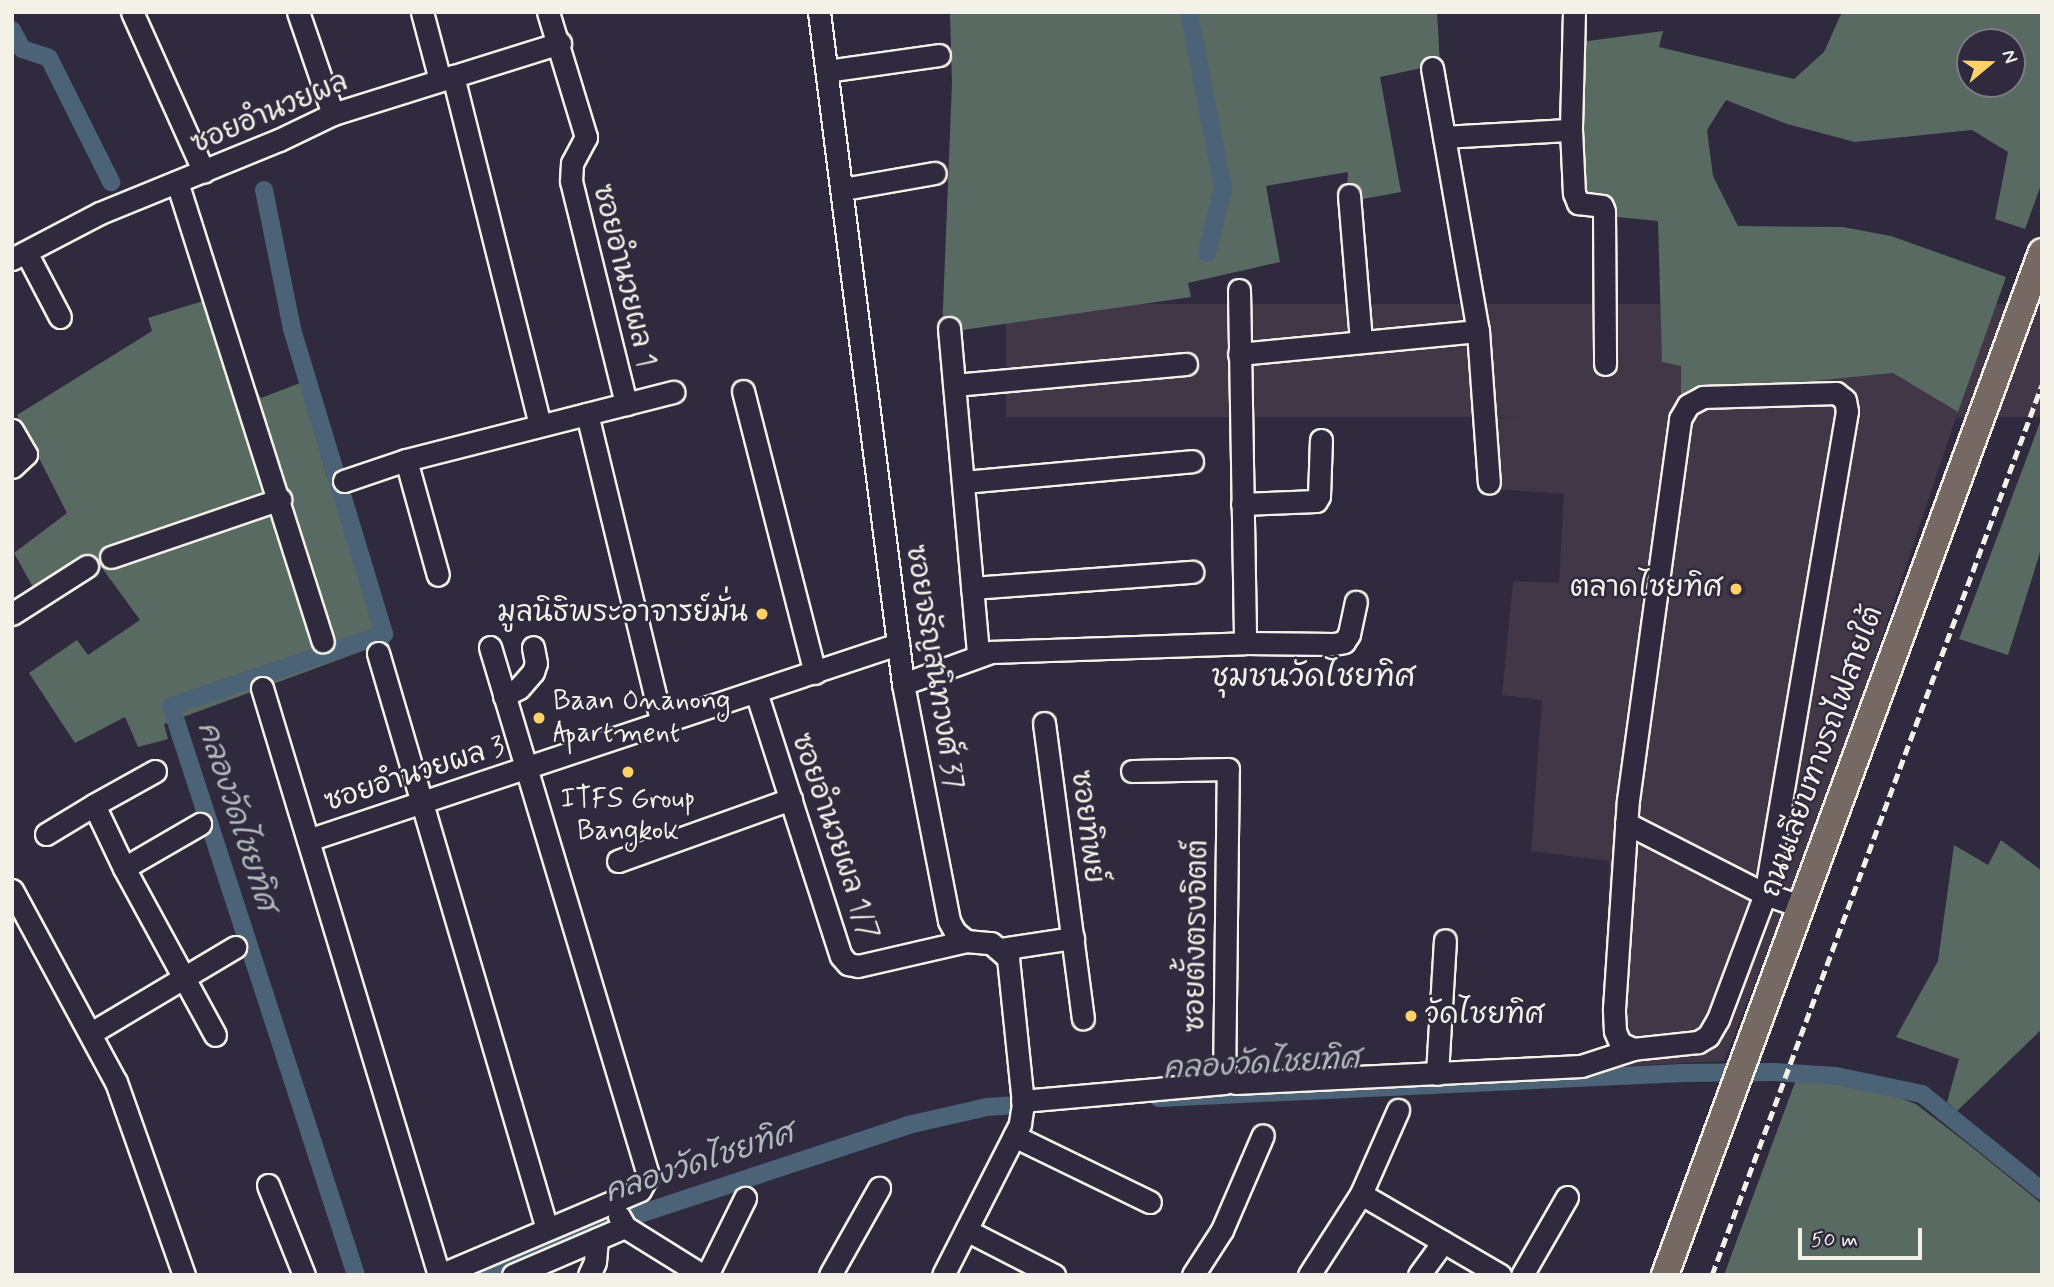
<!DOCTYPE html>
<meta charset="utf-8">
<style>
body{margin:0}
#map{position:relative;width:2054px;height:1287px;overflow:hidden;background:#2f2a3d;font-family:Mynerve,"Playpen Sans Thai",sans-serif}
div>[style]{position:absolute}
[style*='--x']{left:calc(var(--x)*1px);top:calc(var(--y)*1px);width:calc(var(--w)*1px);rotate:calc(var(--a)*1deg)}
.built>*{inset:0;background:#413746;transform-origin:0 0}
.green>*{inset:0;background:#586a62}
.canal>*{height:18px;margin:-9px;padding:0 9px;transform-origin:9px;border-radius:9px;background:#4c6377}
.roads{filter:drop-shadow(2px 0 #f4f1e8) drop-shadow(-2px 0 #f4f1e8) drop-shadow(0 2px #f4f1e8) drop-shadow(0 -2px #f4f1e8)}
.minor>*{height:21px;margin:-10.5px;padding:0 10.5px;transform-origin:10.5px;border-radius:10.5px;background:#2f2a3d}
.major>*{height:26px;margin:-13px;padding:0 13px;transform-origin:13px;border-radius:13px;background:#766964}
.rail>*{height:5px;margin-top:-2.5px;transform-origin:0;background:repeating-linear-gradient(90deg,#f4f1e8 0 10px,transparent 0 15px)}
.dots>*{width:19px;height:19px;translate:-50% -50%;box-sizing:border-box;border:4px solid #2f2a3d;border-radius:50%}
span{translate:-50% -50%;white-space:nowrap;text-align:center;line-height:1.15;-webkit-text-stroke:5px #2f2a3d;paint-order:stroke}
.street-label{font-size:28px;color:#f4f1e8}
.poi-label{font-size:28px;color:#f4f1e8}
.right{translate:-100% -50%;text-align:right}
.left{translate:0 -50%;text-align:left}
.neighbourhood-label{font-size:30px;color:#f4f1e8}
.water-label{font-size:30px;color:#b1b8bb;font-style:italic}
.frame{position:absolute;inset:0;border:14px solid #f4f1e8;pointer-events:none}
.north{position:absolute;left:1956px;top:28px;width:70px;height:70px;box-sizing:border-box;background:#2f2a3d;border:2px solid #7e7a81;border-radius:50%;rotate:71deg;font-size:19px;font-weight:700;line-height:28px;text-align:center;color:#f4f1e8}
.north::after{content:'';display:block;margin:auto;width:24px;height:32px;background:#ffd166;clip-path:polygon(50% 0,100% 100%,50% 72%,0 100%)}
.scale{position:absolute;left:1798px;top:1228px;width:124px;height:32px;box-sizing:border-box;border:4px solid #f4f1e8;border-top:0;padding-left:9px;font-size:21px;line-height:24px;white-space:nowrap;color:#f4f1e8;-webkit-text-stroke:5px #2f2a3d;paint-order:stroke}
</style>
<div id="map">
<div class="built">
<i style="left:2042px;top:304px;width:113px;height:1036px;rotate:90deg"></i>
<i style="clip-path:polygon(1893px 373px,1958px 412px,1828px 798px,1724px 1061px,1605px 1067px,1609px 861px,1531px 851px,1542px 700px,1502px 695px,1513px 581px,1559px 583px,1564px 494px,1497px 489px,1493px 419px,1574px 412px,1660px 417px,1681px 394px)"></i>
</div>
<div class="green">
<i style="clip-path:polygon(950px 12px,1437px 12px,1440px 64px,1380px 77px,1401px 192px,1346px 202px,1348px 172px,1266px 186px,1280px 262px,1188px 283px,1191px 297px,942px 333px,952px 83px)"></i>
<i style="clip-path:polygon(evenodd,1842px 12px,2042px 12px,2042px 182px,2025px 229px,1995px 219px,2008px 152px,1972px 130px,1855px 142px,1787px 124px,1726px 100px,1707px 130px,1713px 176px,1738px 226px,1843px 227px,1891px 236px,2006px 277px,1958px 412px,1893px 373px,1681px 394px,1681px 366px,1662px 362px,1658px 221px,1577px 213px,1580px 42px,1663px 31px,1659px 47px,1794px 79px,1824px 52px,1842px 12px,1970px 42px,2012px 42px,2012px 84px,1970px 84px,1970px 42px)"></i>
<i style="clip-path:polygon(203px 301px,261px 398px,300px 383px,327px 476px,390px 646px,368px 649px,164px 724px,168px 739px,138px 747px,125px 717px,75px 743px,29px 673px,77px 640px,88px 655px,140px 620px,102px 568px,43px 605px,14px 553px,67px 513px,17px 415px,152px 331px,148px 318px)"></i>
<i style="clip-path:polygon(2042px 417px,2042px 546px,2008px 655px,1959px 639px)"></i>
<i style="clip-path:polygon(2001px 840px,2042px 871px,2042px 1029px,1957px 1111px,1947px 1102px,1959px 1059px,1896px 1037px,1938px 961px,1954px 845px,1988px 865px)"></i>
<i style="clip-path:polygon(1797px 1077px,1884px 1092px,1916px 1104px,1968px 1144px,2042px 1204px,2042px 1275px,1724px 1275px)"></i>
</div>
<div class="canal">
<i style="--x:1189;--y:12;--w:179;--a:79.1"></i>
<i style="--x:1223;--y:188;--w:67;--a:103.8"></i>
<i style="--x:12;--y:30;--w:21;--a:62"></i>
<i style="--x:22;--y:49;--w:28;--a:18"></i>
<i style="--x:49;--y:58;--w:139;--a:63.4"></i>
<i style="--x:264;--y:190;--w:142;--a:78.6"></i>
<i style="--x:292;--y:329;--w:319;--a:73.2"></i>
<i style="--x:384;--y:634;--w:225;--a:161.3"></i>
<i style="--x:171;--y:706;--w:598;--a:71.99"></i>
<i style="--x:1159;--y:1098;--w:525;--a:-2.73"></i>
<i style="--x:1683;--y:1073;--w:92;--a:-0.6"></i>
<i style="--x:1775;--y:1072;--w:61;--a:3.8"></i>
<i style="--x:1836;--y:1076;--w:88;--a:11.8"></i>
<i style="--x:1922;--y:1094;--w:154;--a:38.9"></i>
<i style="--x:473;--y:1275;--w:60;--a:-23.6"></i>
<i style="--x:528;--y:1251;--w:400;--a:-18.3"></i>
<i style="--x:908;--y:1125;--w:81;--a:-12.8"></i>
<i style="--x:987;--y:1107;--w:49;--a:-3.5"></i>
</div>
<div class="roads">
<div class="minor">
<i style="--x:132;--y:12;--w:175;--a:65.8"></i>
<i style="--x:298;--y:12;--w:108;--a:71.1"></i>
<i style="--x:422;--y:12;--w:70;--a:75.2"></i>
<i style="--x:548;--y:12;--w:131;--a:73.1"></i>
<i style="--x:586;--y:137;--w:30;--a:118"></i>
<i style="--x:572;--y:163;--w:18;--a:93"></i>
<i style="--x:571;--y:181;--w:230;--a:76.1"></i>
<i style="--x:819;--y:12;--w:677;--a:82.87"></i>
<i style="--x:903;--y:684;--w:241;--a:79"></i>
<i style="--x:949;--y:921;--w:13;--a:61"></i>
<i style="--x:955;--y:932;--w:14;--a:39"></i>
<i style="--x:966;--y:941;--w:25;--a:5"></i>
<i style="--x:991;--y:943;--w:23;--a:41"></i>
<i style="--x:1008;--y:958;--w:147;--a:84.1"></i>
<i style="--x:1023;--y:1104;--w:20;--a:99"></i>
<i style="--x:1020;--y:1124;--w:169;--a:117"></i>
<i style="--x:1574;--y:12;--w:118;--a:91.5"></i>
<i style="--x:1571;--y:130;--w:63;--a:87.3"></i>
<i style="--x:1574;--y:193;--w:11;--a:68"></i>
<i style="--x:1578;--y:203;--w:24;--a:7"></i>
<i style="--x:1602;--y:206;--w:5;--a:68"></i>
<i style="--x:1604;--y:211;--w:153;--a:89.6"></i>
<i style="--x:1432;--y:68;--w:267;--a:80.1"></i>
<i style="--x:1478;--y:331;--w:152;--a:85.9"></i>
<i style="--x:827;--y:71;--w:113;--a:-8.1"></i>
<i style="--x:453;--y:76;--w:360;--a:76"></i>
<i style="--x:1444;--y:137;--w:127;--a:-3.2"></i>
<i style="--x:177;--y:182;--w:482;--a:72.4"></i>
<i style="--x:843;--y:189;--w:93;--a:-9.9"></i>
<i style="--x:1349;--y:195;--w:147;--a:85.3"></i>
<i style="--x:27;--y:254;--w:71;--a:62.4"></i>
<i style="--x:12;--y:259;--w:99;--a:-27.6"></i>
<i style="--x:100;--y:213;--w:193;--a:-22.2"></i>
<i style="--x:279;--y:140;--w:60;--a:-25.7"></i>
<i style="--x:333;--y:114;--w:238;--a:-17.4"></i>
<i style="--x:1239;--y:290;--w:353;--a:89"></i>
<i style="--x:949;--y:328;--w:329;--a:84.9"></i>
<i style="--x:1239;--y:354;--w:240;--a:-5.5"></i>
<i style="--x:954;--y:385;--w:233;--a:-5.2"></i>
<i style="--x:743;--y:391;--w:291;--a:75.7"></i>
<i style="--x:1836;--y:393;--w:11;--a:38"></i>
<i style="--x:1845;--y:400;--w:11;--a:80"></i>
<i style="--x:1847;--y:411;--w:490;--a:99.6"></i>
<i style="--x:1765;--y:894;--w:134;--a:110.6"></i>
<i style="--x:1718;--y:1019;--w:20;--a:120"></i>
<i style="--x:1708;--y:1036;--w:12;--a:149"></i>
<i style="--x:1698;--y:1042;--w:65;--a:173.9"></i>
<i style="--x:1633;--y:1049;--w:14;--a:-155"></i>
<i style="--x:1620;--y:1043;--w:13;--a:-113"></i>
<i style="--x:1615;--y:1031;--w:22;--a:-93"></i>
<i style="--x:1614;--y:1009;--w:209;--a:-86.2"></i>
<i style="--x:1628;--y:800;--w:385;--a:-82.2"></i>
<i style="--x:1680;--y:419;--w:16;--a:-60"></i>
<i style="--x:1688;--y:405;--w:17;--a:-28"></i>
<i style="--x:1703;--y:397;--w:133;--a:-1.7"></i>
<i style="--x:587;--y:414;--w:318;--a:76.4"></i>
<i style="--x:12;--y:430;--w:28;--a:60"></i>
<i style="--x:26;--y:454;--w:19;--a:137"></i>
<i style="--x:406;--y:460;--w:119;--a:74.5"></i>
<i style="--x:344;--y:481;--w:65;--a:-18.7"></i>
<i style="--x:406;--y:460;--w:276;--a:-14.3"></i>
<i style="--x:963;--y:482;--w:230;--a:-5.2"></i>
<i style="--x:1242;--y:504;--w:74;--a:-2.3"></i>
<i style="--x:1316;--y:501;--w:6;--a:-59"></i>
<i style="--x:1319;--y:496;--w:56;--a:-88"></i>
<i style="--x:111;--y:557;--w:179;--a:-18.9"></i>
<i style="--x:972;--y:588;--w:221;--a:-4.2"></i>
<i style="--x:12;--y:614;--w:89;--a:-32.6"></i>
<i style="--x:378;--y:653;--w:600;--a:73.65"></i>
<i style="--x:903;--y:684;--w:94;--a:-20"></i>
<i style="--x:991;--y:652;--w:254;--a:-2"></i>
<i style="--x:1245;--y:643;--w:89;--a:0.6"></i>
<i style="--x:1334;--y:644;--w:10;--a:-11"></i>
<i style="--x:1344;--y:642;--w:9;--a:-58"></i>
<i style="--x:1349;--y:634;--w:33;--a:-78"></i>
<i style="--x:262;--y:688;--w:613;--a:73.22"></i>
<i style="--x:756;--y:692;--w:277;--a:72.2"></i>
<i style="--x:841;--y:956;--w:11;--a:49"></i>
<i style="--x:848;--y:964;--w:10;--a:11"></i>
<i style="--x:858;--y:966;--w:111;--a:-13"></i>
<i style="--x:504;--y:696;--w:17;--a:-28"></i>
<i style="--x:519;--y:688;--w:21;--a:-49"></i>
<i style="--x:533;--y:672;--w:9;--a:-72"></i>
<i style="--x:536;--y:663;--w:16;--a:-101"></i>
<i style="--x:1044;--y:723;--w:298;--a:82.5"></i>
<i style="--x:155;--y:771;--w:70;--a:150.9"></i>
<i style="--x:94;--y:805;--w:70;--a:64.5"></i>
<i style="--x:124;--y:868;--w:190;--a:61.4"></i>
<i style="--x:1626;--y:823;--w:156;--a:27.1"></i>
<i style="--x:1765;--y:894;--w:37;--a:19"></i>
<i style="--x:46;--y:834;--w:56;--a:-31.1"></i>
<i style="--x:308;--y:840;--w:622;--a:-18.38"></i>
<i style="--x:618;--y:861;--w:184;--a:-19.7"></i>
<i style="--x:124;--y:868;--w:88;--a:-30.1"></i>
<i style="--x:12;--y:890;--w:218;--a:61.6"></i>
<i style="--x:116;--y:1082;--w:205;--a:70.6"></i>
<i style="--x:1000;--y:949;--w:74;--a:-8.6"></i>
<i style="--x:91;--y:1033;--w:168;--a:-30.8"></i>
<i style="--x:1437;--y:1074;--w:134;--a:-86.6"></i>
<i style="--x:1235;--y:1083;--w:346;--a:-2.8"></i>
<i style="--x:1581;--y:1066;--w:55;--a:-18.1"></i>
<i style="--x:1022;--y:1101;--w:203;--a:-5.1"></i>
<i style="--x:1224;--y:1083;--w:314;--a:-89.3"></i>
<i style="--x:1228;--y:769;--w:96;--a:178.8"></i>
<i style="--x:1014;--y:1136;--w:151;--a:25.9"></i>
<i style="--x:268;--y:1185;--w:97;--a:68.2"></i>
<i style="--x:1361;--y:1194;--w:161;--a:30.2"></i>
<i style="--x:619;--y:1216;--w:13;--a:61"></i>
<i style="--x:625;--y:1227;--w:91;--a:31.9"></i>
<i style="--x:966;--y:1230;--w:99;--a:27.1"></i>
<i style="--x:440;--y:1275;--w:217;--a:-23"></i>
<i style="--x:640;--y:1190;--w:17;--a:-62"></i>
<i style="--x:648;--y:1175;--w:551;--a:-106.66"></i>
<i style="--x:513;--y:1275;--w:122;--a:-23.2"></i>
<i style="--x:589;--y:1275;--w:14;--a:-65"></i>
<i style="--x:595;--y:1262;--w:23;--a:-85"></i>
<i style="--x:707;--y:1275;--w:86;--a:-63.7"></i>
<i style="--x:830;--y:1275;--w:100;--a:-60.6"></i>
<i style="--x:1193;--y:1275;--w:54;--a:-57.2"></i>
<i style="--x:1222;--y:1230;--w:103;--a:-66.7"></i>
<i style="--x:1309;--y:1275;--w:96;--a:-57.3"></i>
<i style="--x:1361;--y:1194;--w:92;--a:-66.2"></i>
<i style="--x:1419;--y:1275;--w:41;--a:-54"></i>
<i style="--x:1522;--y:1275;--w:90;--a:-60"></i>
</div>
<div class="major">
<i style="--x:1665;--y:1275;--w:1090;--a:-69.77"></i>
</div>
</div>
<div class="rail">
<i style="--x:1712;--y:1275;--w:949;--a:-69.66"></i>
</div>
<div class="dots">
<i style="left:1736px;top:589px;background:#ffd166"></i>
<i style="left:762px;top:614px;background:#ffd166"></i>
<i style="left:539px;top:718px;background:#ffd166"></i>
<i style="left:628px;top:772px;background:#ffd166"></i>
<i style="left:1411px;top:1016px;background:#ffd166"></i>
</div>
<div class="street-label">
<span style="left:270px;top:114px;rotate:-23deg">ซอยอำนวยผล</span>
<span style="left:623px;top:276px;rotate:76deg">ซอยอำนวยผล 1</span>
<span style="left:933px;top:667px;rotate:81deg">ซอยจรัญสนิทวงศ์ 37</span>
<span style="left:1823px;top:752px;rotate:-70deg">ถนนเลียบทางรถไฟสายใต้</span>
<span style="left:415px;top:775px;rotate:-18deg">ซอยอำนวยผล 3</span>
<span style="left:1086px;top:827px;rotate:83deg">ซอยทิพย์</span>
<span style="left:834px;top:837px;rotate:71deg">ซอยอำนวยผล 1/7</span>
<span style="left:1198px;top:936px;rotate:-89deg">ซอยตั้งตรงจิตต์</span>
</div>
<div class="poi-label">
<span class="right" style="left:1722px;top:589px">ตลาดไชยทิศ</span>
<span class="right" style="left:748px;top:614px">มูลนิธิพระอาจารย์มั่น</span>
<span class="left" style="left:553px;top:718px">Baan Onanong<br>Apartment</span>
<span style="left:628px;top:816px">ITFS Group<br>Bangkok</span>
<span class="left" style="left:1425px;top:1016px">วัดไชยทิศ</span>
</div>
<div class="neighbourhood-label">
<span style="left:1313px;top:678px">ชุมชนวัดไชยทิศ</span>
</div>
<div class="water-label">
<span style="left:236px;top:816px;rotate:72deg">คลองวัดไชยทิศ</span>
<span style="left:1261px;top:1065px;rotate:-3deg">คลองวัดไชยทิศ</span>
<span style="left:699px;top:1164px;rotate:-18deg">คลองวัดไชยทิศ</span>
</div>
<div class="frame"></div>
<div class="north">N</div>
<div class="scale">50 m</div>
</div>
